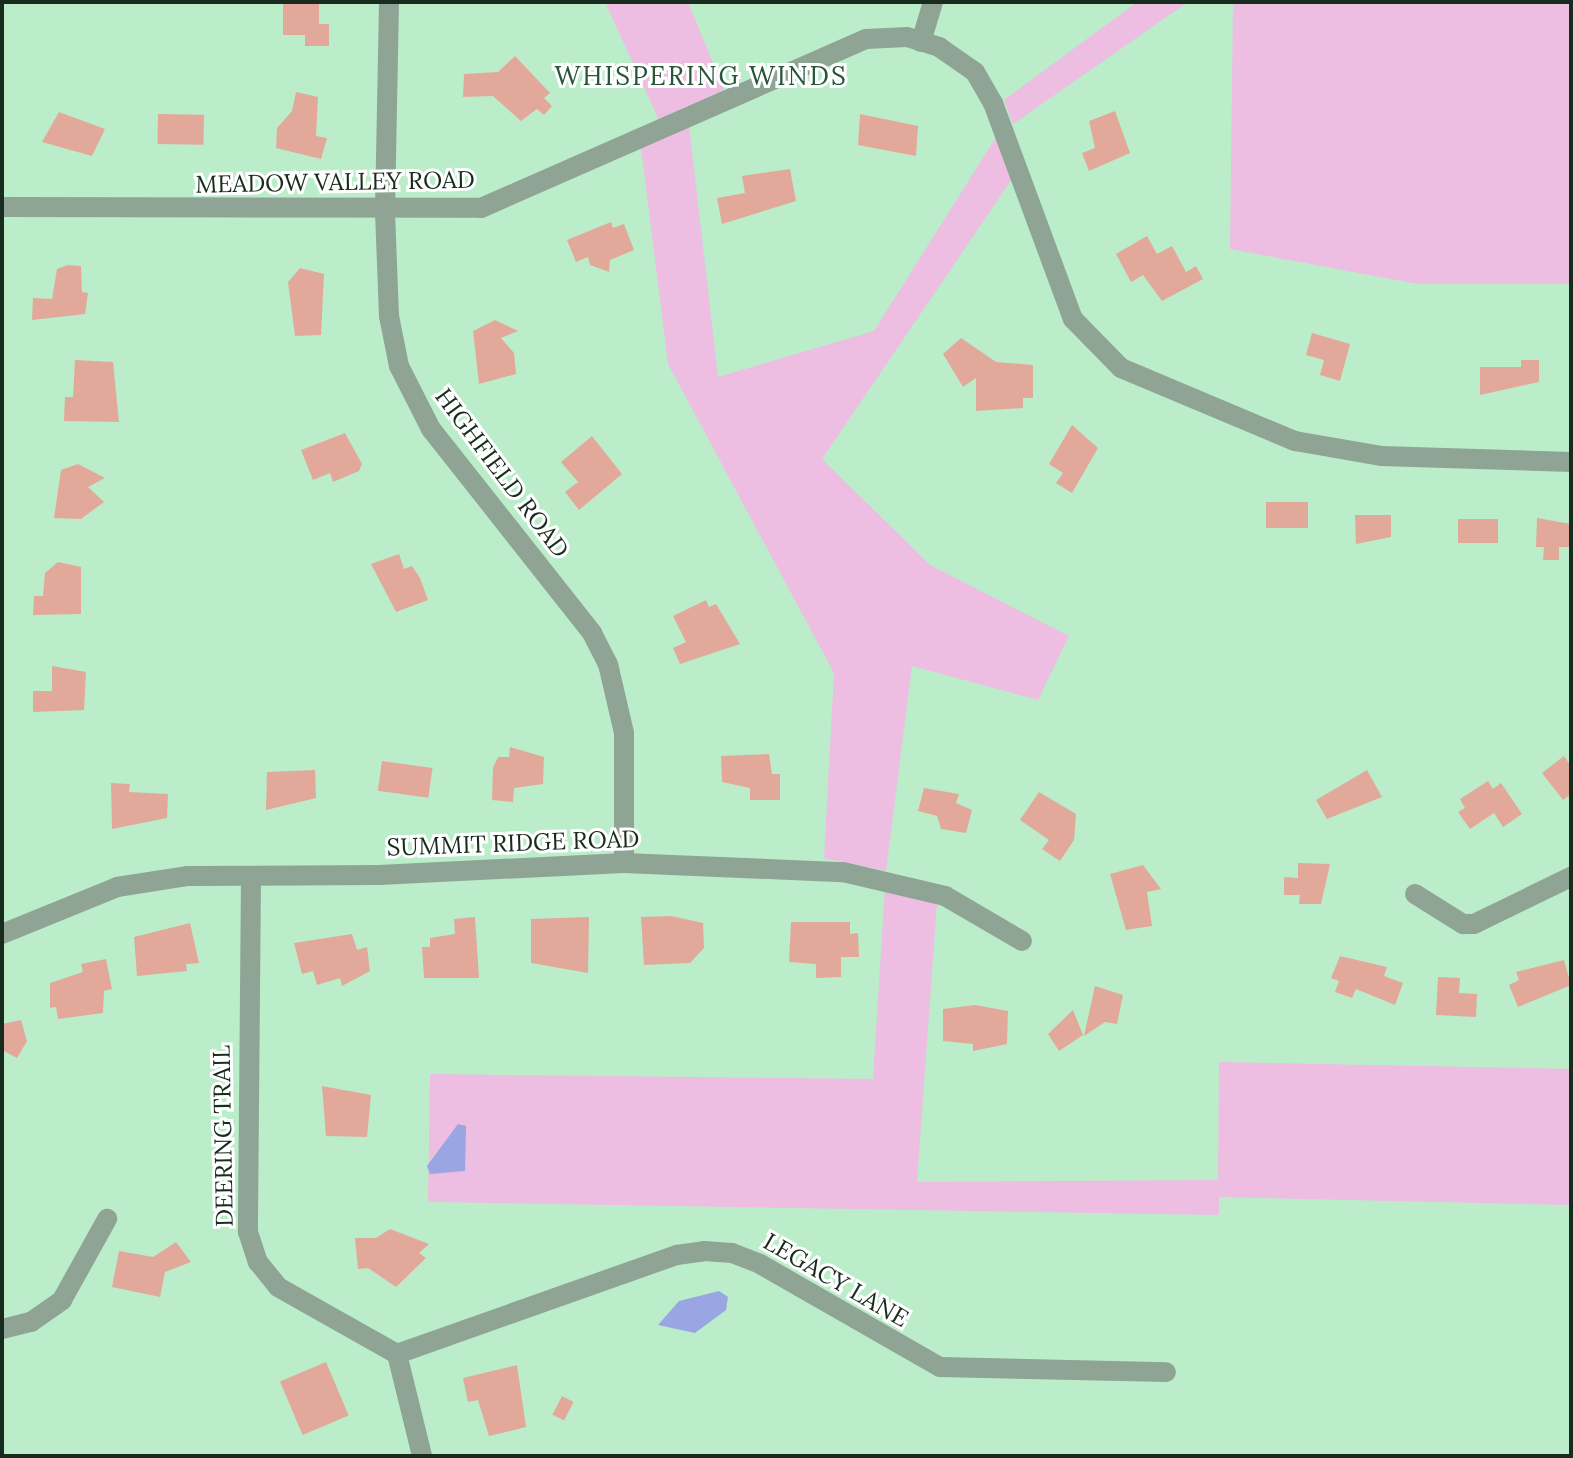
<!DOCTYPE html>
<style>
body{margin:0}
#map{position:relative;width:1573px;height:1458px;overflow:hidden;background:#bbedca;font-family:Lora,serif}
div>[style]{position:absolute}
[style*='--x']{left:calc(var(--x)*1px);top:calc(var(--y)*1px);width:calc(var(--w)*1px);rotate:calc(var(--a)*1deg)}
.green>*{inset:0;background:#edbde2}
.water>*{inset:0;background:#99a6e2}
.building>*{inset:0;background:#e2a99a;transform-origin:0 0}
.minor>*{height:20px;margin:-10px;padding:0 10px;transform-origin:10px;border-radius:10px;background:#8fa495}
span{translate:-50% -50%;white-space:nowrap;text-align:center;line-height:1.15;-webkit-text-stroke:6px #fff;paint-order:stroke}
.street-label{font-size:24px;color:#182b1e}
.neighbourhood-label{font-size:26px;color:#265538;letter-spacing:2px}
.frame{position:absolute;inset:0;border:4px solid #182b1e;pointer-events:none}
</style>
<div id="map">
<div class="green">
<i style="clip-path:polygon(605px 2px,688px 2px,724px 90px,687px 107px,718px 377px,874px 331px,998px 134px,1014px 176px,822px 459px,930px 565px,1069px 636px,1038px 700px,912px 666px,886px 871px,824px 858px,834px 673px,668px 364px,641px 148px,659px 120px)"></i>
<i style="clip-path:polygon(1137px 2px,1188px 2px,1013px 124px,1004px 100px)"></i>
<i style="clip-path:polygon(1233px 2px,1571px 2px,1571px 284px,1418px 284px,1230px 249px)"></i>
<i style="clip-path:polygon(885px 888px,937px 903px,917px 1182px,1218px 1180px,1219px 1062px,1571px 1069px,1571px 1205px,1219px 1197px,1219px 1215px,428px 1202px,430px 1074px,873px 1079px)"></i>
</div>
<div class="water">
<i style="clip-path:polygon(458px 1124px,466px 1126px,465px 1171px,430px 1174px,427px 1166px)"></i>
<i style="clip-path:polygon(719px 1291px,728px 1297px,726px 1310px,695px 1333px,658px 1325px,679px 1301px)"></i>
</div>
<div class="building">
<i style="clip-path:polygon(283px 2px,319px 3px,319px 24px,329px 24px,329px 46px,305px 46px,305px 35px,283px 35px)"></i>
<i style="clip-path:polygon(515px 56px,550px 93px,544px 98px,552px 106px,544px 115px,537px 109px,521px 121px,493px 96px,463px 97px,464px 74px,498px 72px)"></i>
<i style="clip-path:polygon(296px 92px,318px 97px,316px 136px,327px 138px,321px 159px,276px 148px,277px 128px,292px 111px)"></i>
<i style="clip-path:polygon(1115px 111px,1130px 153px,1089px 171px,1082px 153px,1095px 148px,1089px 121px)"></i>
<i style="clip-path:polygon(59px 112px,105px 129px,92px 156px,42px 142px)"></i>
<i style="left:158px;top:114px;width:46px;height:30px;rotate:1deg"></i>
<i style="clip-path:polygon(860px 114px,918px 126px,916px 156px,858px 145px)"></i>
<i style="clip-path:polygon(790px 169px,796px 201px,722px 224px,717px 198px,745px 193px,742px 176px)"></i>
<i style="clip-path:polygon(611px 222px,613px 228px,624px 224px,634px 250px,610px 260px,609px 272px,590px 265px,588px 257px,576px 262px,567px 240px)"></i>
<i style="clip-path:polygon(1147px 236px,1157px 254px,1172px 246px,1186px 272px,1196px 266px,1203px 279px,1162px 301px,1143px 275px,1131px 282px,1116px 254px)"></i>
<i style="clip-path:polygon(68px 265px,81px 266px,82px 292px,88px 293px,85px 314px,32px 320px,33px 298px,52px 299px,57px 269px)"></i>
<i style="clip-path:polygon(300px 268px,324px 274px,321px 335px,295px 336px,288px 282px)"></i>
<i style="clip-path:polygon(495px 320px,518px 331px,501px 338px,514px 353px,516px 374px,479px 384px,473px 331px)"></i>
<i style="clip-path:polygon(1312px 333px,1350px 344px,1340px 381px,1320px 375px,1324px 360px,1306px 355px)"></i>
<i style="clip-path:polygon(961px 338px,996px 362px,1033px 365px,1033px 398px,1023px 398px,1023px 408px,976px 411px,976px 378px,963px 387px,943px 354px)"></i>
<i style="clip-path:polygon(75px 360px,113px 362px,119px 422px,64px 421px,65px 397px,73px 397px)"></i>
<i style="clip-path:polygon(1521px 360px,1539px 360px,1539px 382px,1480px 395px,1480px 367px,1521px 367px)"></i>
<i style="clip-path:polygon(1072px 425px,1098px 448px,1072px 493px,1056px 483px,1063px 473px,1049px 464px)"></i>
<i style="clip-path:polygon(345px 433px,362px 464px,359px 471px,333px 482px,330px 473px,313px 480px,301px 450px)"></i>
<i style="clip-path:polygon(592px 436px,622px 474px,579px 510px,565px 492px,578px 482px,561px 462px)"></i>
<i style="clip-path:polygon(78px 464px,105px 478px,88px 487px,104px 502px,81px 519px,54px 518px,61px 470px)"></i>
<i style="left:1266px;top:502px;width:42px;height:26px"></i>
<i style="clip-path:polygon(1355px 515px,1391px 515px,1391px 537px,1356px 544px)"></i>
<i style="clip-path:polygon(1537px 518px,1571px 524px,1571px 547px,1559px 547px,1559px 560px,1543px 560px,1544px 547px,1536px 547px)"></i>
<i style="left:1458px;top:519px;width:40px;height:24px"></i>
<i style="clip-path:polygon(399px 554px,404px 569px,412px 566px,420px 578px,428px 600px,396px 612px,371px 564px)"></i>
<i style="clip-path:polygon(58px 562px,81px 567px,81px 614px,33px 615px,34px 596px,43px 596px,45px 573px)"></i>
<i style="clip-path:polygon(706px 600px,709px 607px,716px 604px,740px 644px,680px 664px,673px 648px,686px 642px,673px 616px)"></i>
<i style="clip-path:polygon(52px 666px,86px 672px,84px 710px,33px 712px,33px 691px,52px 691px)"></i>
<i style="clip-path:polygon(510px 747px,544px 757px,543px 784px,514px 788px,513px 802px,492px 800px,493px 768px,498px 757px,509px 757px)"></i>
<i style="clip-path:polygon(769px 754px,772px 774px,780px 774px,780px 800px,750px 800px,750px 788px,722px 782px,721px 756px)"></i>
<i style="clip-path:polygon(1564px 756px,1571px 766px,1571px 794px,1563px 800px,1542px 773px)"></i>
<i style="left:382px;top:761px;width:51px;height:30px;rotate:8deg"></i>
<i style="clip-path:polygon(315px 770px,316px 798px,266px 810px,267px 772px)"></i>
<i style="clip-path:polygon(1367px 770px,1382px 797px,1327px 819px,1316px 800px)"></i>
<i style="clip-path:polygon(1488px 781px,1493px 789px,1501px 783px,1522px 814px,1503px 827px,1494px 813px,1470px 829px,1458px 812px,1465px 808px,1460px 799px)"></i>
<i style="clip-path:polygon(111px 783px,130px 784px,129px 792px,168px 794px,167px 818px,112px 829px)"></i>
<i style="clip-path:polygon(924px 788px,959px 794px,956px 803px,972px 810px,966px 833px,941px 829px,937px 816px,918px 811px)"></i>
<i style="clip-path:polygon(1039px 792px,1076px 814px,1074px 840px,1060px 861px,1042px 849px,1049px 840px,1020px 820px)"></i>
<i style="clip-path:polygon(1298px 863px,1330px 864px,1321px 904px,1299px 904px,1300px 895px,1284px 895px,1284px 877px,1298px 878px)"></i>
<i style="clip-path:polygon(1143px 865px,1161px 889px,1147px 892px,1152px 926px,1126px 930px,1110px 874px)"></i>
<i style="clip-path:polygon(671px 916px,703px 923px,704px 948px,690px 963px,644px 965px,641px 917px)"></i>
<i style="clip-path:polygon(475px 917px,479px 978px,424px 978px,422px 947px,430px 947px,430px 938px,455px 934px,454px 919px)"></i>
<i style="clip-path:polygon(589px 917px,588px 973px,531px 963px,531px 919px)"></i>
<i style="clip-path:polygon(791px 922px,850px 922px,850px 934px,858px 933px,859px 957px,841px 957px,841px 977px,816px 978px,816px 964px,789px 962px)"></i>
<i style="clip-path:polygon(190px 923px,199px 963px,186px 964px,187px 971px,137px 976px,134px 937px)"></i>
<i style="clip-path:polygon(352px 934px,357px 950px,367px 947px,370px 971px,342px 986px,340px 978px,317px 985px,313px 971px,302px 974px,294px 943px)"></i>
<i style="clip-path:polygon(1340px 956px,1387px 967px,1384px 976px,1403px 983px,1395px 1005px,1356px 989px,1352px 998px,1335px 992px,1339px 981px,1331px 978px)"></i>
<i style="clip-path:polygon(106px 959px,112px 989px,104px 991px,103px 1013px,58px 1019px,56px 1007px,50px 1008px,50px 983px,83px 972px,81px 964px)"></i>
<i style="clip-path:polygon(1564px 960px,1571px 985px,1518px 1007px,1509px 985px,1519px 980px,1516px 972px)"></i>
<i style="clip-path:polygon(1438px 977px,1460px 978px,1459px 993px,1477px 994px,1476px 1017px,1436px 1015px)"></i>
<i style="clip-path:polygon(1095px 986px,1123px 995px,1117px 1024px,1105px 1022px,1084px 1036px)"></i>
<i style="clip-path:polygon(975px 1005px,1008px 1011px,1007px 1044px,973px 1051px,973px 1044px,943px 1041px,943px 1009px)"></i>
<i style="clip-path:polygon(1073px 1010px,1083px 1035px,1059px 1051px,1048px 1034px)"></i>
<i style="clip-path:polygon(21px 1020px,27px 1041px,17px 1058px,2px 1050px,2px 1024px)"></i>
<i style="clip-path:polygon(322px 1086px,371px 1095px,367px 1137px,326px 1136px)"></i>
<i style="clip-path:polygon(390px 1229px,429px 1244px,419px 1253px,426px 1258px,396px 1287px,368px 1268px,358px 1269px,355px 1238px,376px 1238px)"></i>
<i style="clip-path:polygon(176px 1242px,191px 1262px,165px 1272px,160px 1297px,112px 1287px,119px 1251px,153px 1257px)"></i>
<i style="left:326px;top:1362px;width:58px;height:50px;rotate:67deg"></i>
<i style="clip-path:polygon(517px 1365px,526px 1427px,489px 1436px,478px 1400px,468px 1402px,463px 1378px)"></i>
<i style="left:562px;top:1396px;width:13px;height:21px;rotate:27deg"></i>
</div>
<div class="minor">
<i style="--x:389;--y:2;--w:210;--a:91.1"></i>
<i style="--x:385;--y:212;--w:104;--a:87.8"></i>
<i style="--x:389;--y:316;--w:51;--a:78.7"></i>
<i style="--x:399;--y:366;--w:71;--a:63.1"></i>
<i style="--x:431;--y:429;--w:260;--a:51.7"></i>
<i style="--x:592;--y:633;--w:35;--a:63"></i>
<i style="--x:608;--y:664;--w:71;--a:76.9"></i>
<i style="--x:624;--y:733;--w:130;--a:90"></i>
<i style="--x:921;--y:42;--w:42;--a:-73.3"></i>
<i style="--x:2;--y:207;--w:479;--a:0.1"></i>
<i style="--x:481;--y:208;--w:420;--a:-23.7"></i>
<i style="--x:866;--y:39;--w:41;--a:-2.8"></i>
<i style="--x:907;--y:37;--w:34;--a:17"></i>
<i style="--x:939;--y:47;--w:44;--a:34.8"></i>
<i style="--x:975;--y:72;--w:36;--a:60"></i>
<i style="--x:993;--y:103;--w:230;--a:69.7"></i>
<i style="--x:1073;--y:319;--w:69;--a:45.6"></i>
<i style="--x:1121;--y:368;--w:189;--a:22.8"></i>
<i style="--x:1295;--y:441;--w:87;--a:9.9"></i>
<i style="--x:1381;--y:456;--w:190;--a:1.8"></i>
<i style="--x:251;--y:877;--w:355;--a:90.5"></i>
<i style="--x:248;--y:1232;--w:32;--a:72"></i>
<i style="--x:258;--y:1262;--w:32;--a:51"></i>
<i style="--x:278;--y:1287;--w:137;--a:29.4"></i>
<i style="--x:397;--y:1354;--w:105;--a:76.2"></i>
<i style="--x:1415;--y:894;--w:57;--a:32"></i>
<i style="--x:1463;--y:924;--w:11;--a:0"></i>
<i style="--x:1474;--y:924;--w:108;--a:-25.9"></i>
<i style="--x:2;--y:934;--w:124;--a:-22.2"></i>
<i style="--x:117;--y:887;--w:72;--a:-8.8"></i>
<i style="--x:188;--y:876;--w:191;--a:-0.3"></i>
<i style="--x:379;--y:875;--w:245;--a:-2.8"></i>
<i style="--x:624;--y:863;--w:219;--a:2.4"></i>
<i style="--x:843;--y:872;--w:105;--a:13.2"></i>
<i style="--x:945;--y:896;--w:89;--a:30.3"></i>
<i style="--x:2;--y:1329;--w:30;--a:-14"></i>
<i style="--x:31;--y:1322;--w:38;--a:-35"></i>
<i style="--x:62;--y:1300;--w:93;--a:-60.9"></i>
<i style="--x:397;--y:1354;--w:297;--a:-19.5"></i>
<i style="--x:677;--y:1255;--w:27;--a:-8"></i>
<i style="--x:704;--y:1251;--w:28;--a:4"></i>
<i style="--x:732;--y:1253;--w:30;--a:21"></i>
<i style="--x:760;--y:1264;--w:207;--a:29.8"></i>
<i style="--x:940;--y:1367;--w:226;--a:1.3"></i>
</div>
<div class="street-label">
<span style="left:335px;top:182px;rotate:-1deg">MEADOW VALLEY ROAD</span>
<span style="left:502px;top:473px;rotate:53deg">HIGHFIELD ROAD</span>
<span style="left:513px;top:843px;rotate:-2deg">SUMMIT RIDGE ROAD</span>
<span style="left:223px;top:1136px;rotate:-91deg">DEERING TRAIL</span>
<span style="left:836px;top:1280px;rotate:30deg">LEGACY LANE</span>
</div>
<div class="neighbourhood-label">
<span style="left:701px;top:76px">WHISPERING WINDS</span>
</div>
<div class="frame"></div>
</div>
